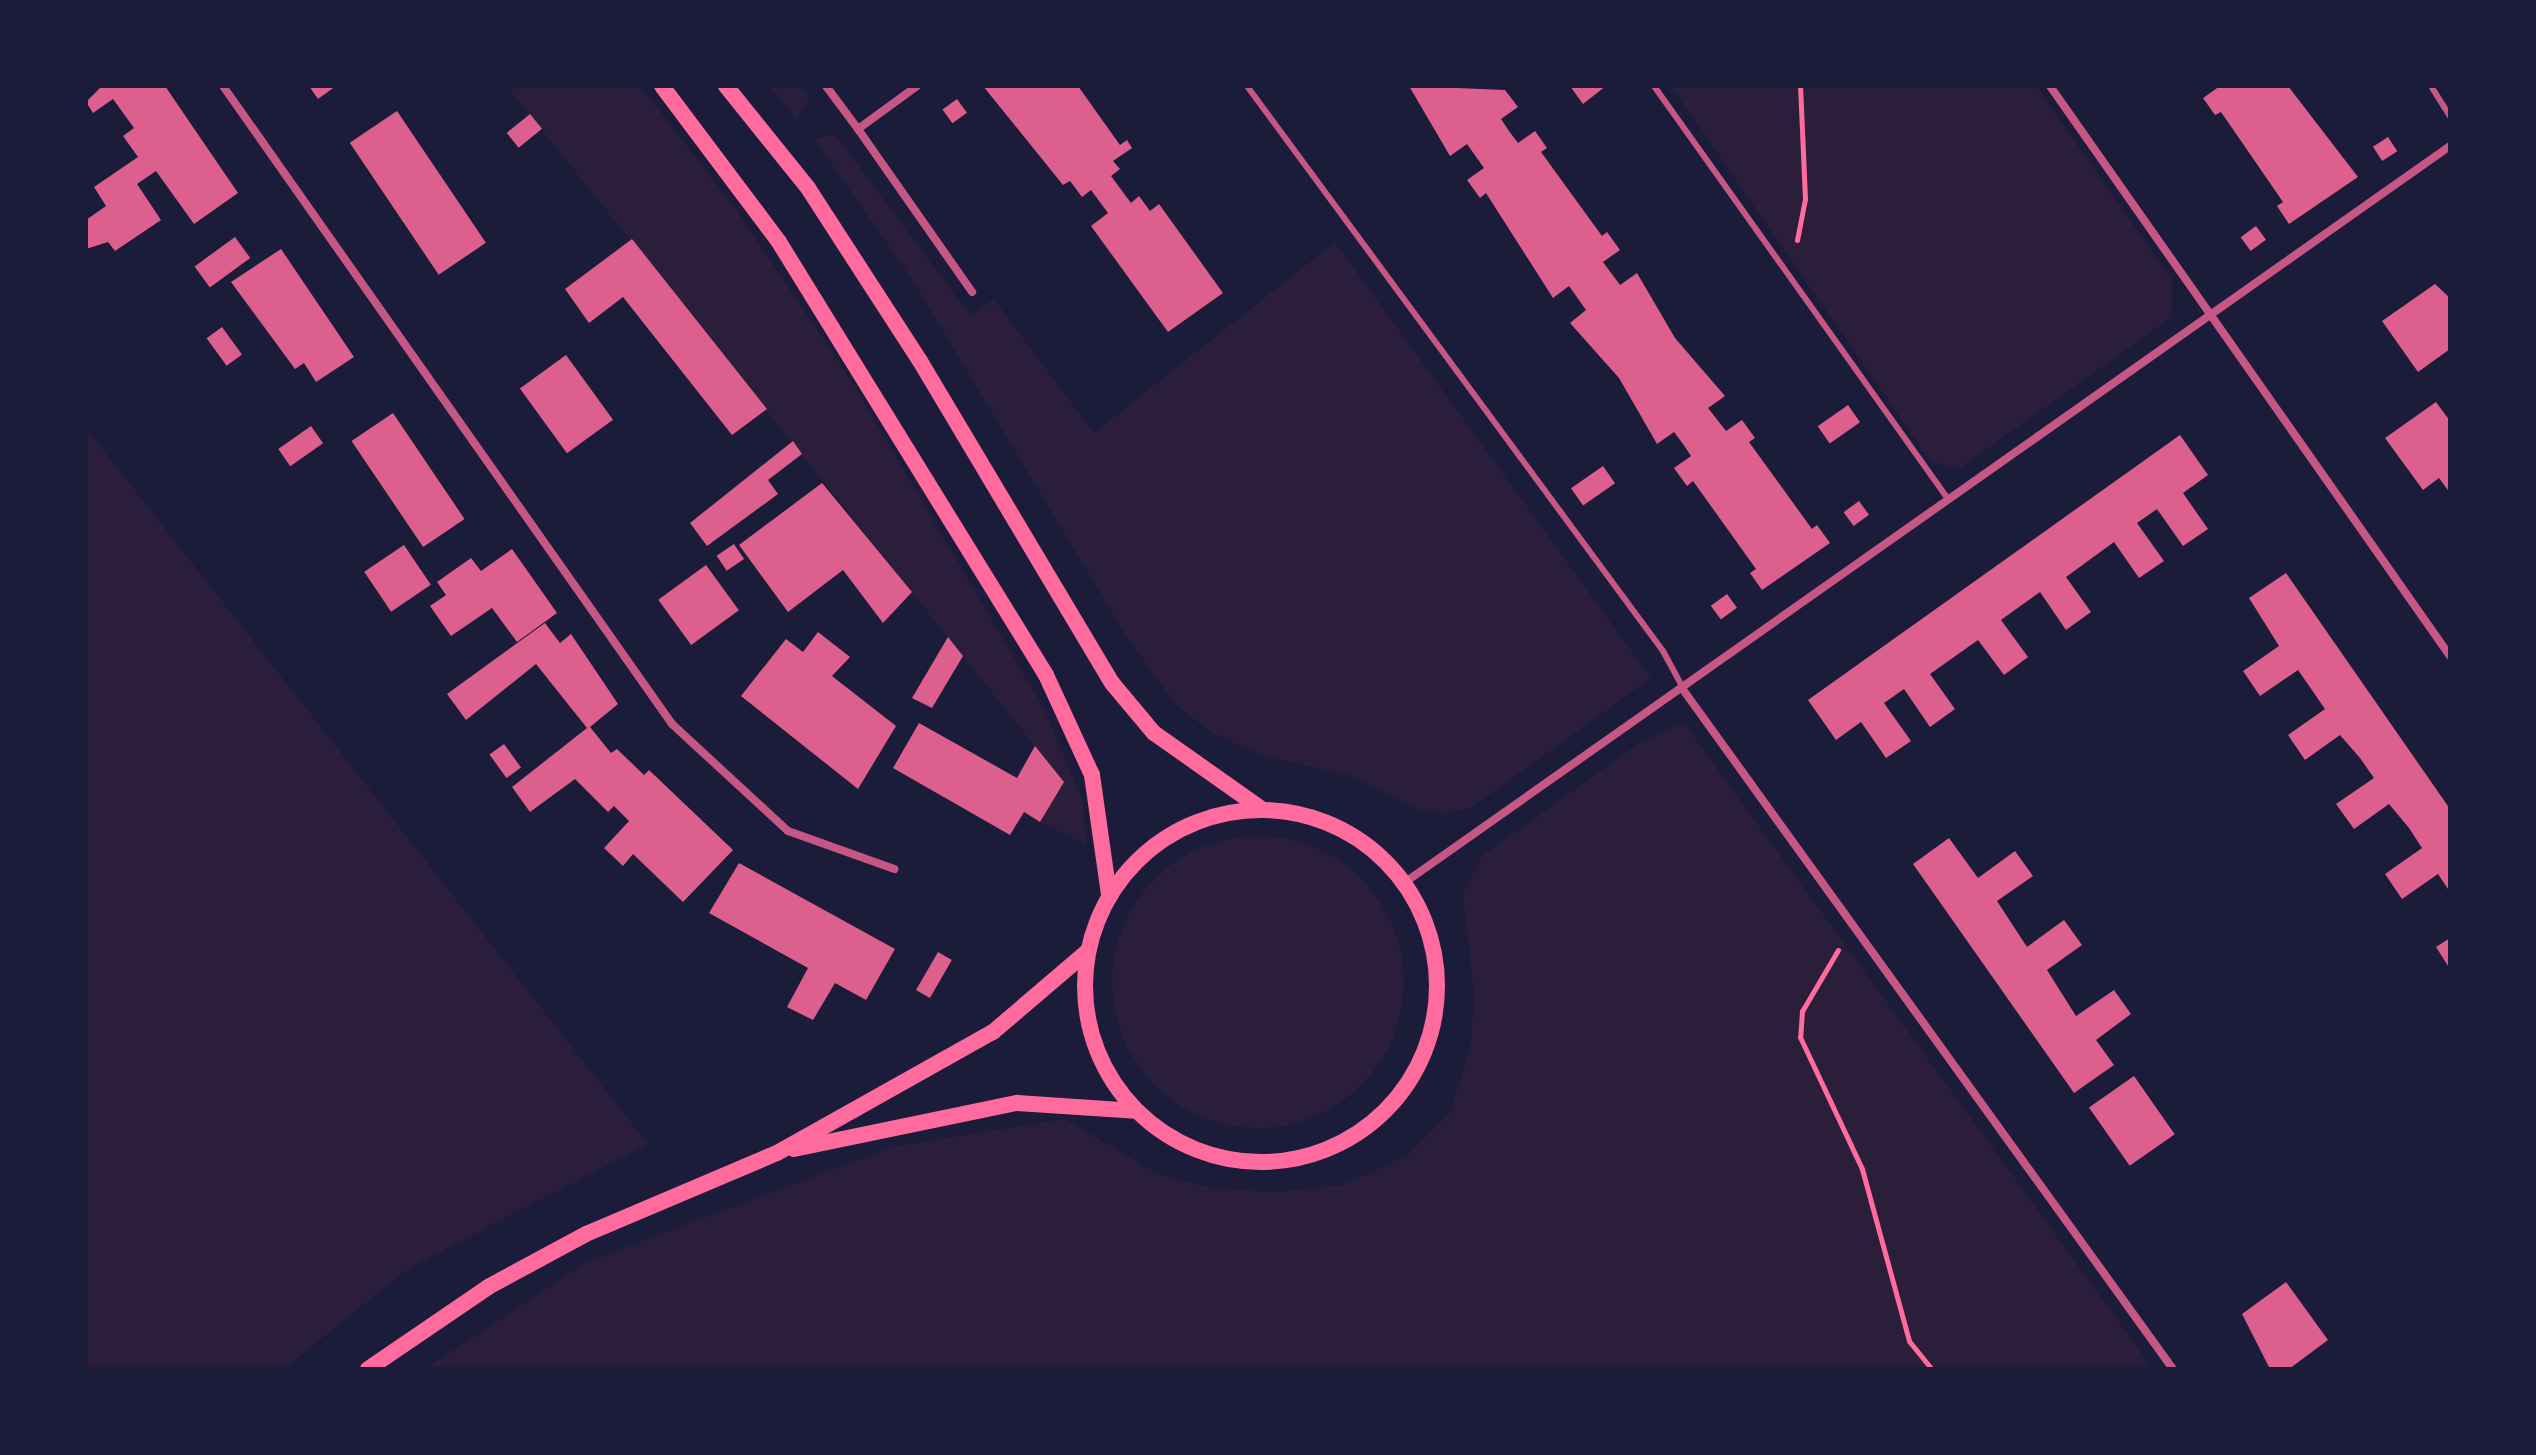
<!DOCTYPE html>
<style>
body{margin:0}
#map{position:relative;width:2536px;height:1455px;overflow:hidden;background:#1b1b3a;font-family:"Alegreya Sans",sans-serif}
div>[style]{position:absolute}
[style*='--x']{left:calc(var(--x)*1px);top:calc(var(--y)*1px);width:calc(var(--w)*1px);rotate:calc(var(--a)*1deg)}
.green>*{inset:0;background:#2a1e3b}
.round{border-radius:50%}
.building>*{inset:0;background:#dd5f8e;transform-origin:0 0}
.path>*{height:5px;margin:-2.5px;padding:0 2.5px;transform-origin:2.5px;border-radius:2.5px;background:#ff6b9d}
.service>*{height:6px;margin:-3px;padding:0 3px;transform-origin:3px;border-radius:3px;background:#c65784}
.minor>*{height:8px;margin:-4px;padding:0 4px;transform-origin:4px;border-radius:4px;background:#c65784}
.secondary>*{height:16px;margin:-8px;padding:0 8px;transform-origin:8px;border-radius:8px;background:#ff6b9d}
.secondary>.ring{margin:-8px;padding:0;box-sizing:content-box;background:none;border:16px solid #ff6b9d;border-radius:50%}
span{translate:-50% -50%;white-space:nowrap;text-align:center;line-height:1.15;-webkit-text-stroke:6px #1b1b3a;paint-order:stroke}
.frame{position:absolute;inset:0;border:88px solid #1b1b3a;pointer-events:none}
</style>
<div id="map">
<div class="green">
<i style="clip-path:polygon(507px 86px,640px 86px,735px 208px,854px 385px,1044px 709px,1083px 801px,1086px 845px,1040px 822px,1050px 765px)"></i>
<i style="clip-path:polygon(770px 86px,801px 86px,810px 98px,797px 120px)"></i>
<i style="clip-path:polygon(1671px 86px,2036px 86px,2172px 280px,2172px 317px,1960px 468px,1931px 462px)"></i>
<i style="clip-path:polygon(834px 133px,970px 315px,994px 299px,1094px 433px,1335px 242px,1651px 678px,1471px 808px,1445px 813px,1423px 812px,1349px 775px,1263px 756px,1212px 733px,1176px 705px,1127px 637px,912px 279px,815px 140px)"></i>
<i style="clip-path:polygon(86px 428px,648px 1144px,409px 1268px,284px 1369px,86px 1369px)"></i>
<i style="clip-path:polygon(1684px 723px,2153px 1369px,425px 1369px,587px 1262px,892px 1147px,1065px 1119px,1156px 1173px,1211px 1188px,1274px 1192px,1343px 1185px,1409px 1154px,1451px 1111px,1471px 1044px,1474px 994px,1463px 894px,1481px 857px,1642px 741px)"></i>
<i class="round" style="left:1112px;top:836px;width:292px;height:292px"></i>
</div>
<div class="building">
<i style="clip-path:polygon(102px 86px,165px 86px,238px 193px,194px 224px,156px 171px,137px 184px,161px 220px,115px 251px,108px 242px,86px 249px,86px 220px,106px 206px,94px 187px,138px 157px,123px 136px,134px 128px,113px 99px,93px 113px,86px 102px)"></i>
<i style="clip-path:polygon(309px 86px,336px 86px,318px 99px)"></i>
<i style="clip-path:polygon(983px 86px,1078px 86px,1120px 145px,1127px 140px,1132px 148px,1113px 161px,1120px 169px,1111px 176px,1131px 203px,1139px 196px,1150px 211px,1159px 204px,1223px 293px,1168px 332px,1091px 226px,1108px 213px,1091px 190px,1082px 197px,1070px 181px,1063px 185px)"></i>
<i style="clip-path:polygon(1409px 86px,1505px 90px,1518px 107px,1501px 119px,1509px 131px,1518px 143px,1535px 131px,1547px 148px,1541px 152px,1602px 236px,1607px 232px,1620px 250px,1603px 262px,1620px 285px,1637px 273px,1675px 338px,1725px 396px,1708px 408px,1726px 431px,1742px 420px,1755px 438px,1749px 442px,1812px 529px,1817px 525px,1830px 543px,1762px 590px,1750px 573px,1756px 569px,1693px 481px,1687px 486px,1674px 468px,1691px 456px,1683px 444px,1674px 432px,1657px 444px,1619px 378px,1570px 323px,1586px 310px,1569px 286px,1553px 298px,1486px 193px,1480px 198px,1467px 180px,1484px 168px,1467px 144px,1450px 156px)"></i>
<i style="clip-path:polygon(1570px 86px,1606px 86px,1583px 104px)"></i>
<i style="clip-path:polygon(2220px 86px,2288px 86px,2358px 177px,2289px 224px,2277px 206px,2283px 202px,2221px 112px,2215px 115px,2203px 98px)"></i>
<i style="left:957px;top:99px;width:17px;height:18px;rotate:54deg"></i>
<i style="left:397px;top:111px;width:159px;height:57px;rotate:56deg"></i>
<i style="left:530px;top:114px;width:19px;height:30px;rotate:51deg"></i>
<i style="left:2388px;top:137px;width:17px;height:18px;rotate:57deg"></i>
<i style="left:2256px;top:226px;width:17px;height:19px;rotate:54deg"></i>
<i style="left:235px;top:237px;width:26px;height:50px;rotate:54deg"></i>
<i style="clip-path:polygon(632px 239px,767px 409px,732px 435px,623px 297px,589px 323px,565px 289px)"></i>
<i style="clip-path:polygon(281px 249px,354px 357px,316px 382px,304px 363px,295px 369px,231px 282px)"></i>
<i style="clip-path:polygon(2435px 284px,2450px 298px,2450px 349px,2418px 372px,2382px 321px)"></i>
<i style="left:222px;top:327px;width:34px;height:19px;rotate:54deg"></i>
<i style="left:566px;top:355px;width:80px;height:57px;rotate:54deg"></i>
<i style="clip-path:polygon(2436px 402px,2450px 421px,2450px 493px,2439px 478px,2423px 490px,2385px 438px)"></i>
<i style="left:1848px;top:405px;width:21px;height:37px;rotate:55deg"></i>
<i style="left:393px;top:413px;width:128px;height:50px;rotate:56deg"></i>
<i style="left:311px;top:426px;width:21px;height:40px;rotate:55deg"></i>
<i style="clip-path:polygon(2180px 435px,2208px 475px,2183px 493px,2208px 529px,2183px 546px,2157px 509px,2137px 523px,2164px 561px,2139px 578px,2114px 542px,2066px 577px,2091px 612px,2066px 630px,2040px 592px,2001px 620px,2028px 657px,2004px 675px,1978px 640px,1930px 674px,1955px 709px,1930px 727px,1904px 689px,1884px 703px,1911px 741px,1886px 758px,1861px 722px,1836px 740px,1808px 700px)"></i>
<i style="clip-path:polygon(793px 441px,802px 454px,768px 480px,778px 494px,707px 546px,690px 523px)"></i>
<i style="left:1603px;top:466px;width:21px;height:39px;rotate:55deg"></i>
<i style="clip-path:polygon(822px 483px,912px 592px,883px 623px,843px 570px,788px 612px,739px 545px)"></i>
<i style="left:1859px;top:501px;width:17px;height:19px;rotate:54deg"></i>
<i style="left:734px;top:544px;width:18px;height:21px;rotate:56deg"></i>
<i style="left:404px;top:545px;width:48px;height:48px;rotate:56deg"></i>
<i style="clip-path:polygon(512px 549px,557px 613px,517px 642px,492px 608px,451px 636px,430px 606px,446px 595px,437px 582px,471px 558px,481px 571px)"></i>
<i style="left:706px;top:565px;width:56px;height:59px;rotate:54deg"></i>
<i style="clip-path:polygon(2286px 573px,2450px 809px,2450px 892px,2438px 874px,2402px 899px,2385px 874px,2422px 848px,2409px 828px,2389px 804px,2354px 829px,2336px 804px,2374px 778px,2360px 758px,2340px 735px,2305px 760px,2288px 735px,2325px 709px,2298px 670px,2260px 696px,2243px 671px,2279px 646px,2249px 598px)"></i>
<i style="left:1727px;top:594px;width:17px;height:20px;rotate:54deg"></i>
<i style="clip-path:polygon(545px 623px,560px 643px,571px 634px,618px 704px,590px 727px,611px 753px,617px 749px,644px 775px,649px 770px,733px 850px,683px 902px,633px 854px,623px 866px,604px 848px,629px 821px,614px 806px,608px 812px,575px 779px,530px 812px,512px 787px,587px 728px,536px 664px,466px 720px,447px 694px)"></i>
<i style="clip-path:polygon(818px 632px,850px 657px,832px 676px,896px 726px,858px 789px,741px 696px,786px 639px,803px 652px)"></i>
<i style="clip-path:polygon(948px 637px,963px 656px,932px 708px,912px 698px)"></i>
<i style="clip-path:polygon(919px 723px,1017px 778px,1035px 746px,1064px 782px,1040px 822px,1024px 812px,1010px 835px,893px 768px)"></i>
<i style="left:504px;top:744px;width:29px;height:18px;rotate:54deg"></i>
<i style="clip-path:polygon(1949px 838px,1978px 878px,2015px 851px,2033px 876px,1997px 901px,2027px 947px,2064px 920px,2082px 945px,2047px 970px,2076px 1016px,2114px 990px,2131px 1014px,2096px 1040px,2114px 1065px,2074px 1093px,1913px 864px)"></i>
<i style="clip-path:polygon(739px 863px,895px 949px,866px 1000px,835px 983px,813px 1020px,787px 1007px,808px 968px,709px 913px)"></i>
<i style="clip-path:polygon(2450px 938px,2450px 969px,2436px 947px)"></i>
<i style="left:938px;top:952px;width:16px;height:44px;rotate:30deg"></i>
<i style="left:2134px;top:1076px;width:71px;height:55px;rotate:55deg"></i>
<i style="clip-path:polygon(2286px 1282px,2328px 1340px,2289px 1369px,2270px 1369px,2242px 1314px)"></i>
</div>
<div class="path">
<i style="--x:1797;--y:240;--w:42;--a:-79"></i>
<i style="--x:1805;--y:199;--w:113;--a:-92.5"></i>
<i style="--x:1838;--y:950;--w:71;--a:120.5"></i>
<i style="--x:1802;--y:1011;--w:26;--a:94"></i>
<i style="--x:1800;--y:1037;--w:146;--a:64.8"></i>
<i style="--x:1862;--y:1169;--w:178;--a:74.7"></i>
<i style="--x:1909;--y:1341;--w:36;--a:51"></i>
</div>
<div class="service">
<i style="--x:1247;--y:86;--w:702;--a:53.64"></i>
<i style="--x:1663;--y:651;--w:42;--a:61.6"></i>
<i style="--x:1654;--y:86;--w:507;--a:54.55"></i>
<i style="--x:2431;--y:86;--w:36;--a:58"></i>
</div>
<div class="minor">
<i style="--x:223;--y:86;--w:780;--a:54.86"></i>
<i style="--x:672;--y:724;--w:158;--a:42.7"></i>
<i style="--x:788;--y:831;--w:113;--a:19.7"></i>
<i style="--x:826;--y:86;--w:54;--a:53.3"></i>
<i style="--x:917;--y:86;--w:73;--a:143.9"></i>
<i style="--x:858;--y:129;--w:199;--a:55"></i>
<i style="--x:2050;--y:86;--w:696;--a:54.94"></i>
<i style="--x:1684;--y:691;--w:836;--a:54.2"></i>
<i style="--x:1404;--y:883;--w:1280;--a:-35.17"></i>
</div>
<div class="secondary">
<i style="--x:662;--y:86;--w:195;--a:53.1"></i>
<i style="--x:779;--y:242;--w:509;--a:58.34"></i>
<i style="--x:1046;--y:675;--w:110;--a:65.3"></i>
<i style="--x:1092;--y:775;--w:120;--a:81.9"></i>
<i style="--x:726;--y:86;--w:131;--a:51.2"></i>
<i style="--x:808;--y:188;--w:206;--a:57.1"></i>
<i style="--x:920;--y:361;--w:375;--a:59.2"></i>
<i style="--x:1112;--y:683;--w:65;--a:50"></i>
<i style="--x:1154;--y:733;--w:133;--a:35.2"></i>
<i class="ring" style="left:1085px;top:810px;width:336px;height:336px"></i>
<i style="--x:794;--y:1149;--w:228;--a:-11.7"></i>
<i style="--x:1017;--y:1103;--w:119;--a:3.8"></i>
<i style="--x:368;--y:1369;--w:145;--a:-34.3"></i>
<i style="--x:488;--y:1287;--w:111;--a:-28.4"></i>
<i style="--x:586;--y:1234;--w:207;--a:-23"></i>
<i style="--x:777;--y:1153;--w:248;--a:-29.3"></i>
<i style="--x:993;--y:1032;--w:125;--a:-40.5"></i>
</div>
<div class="frame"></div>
</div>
